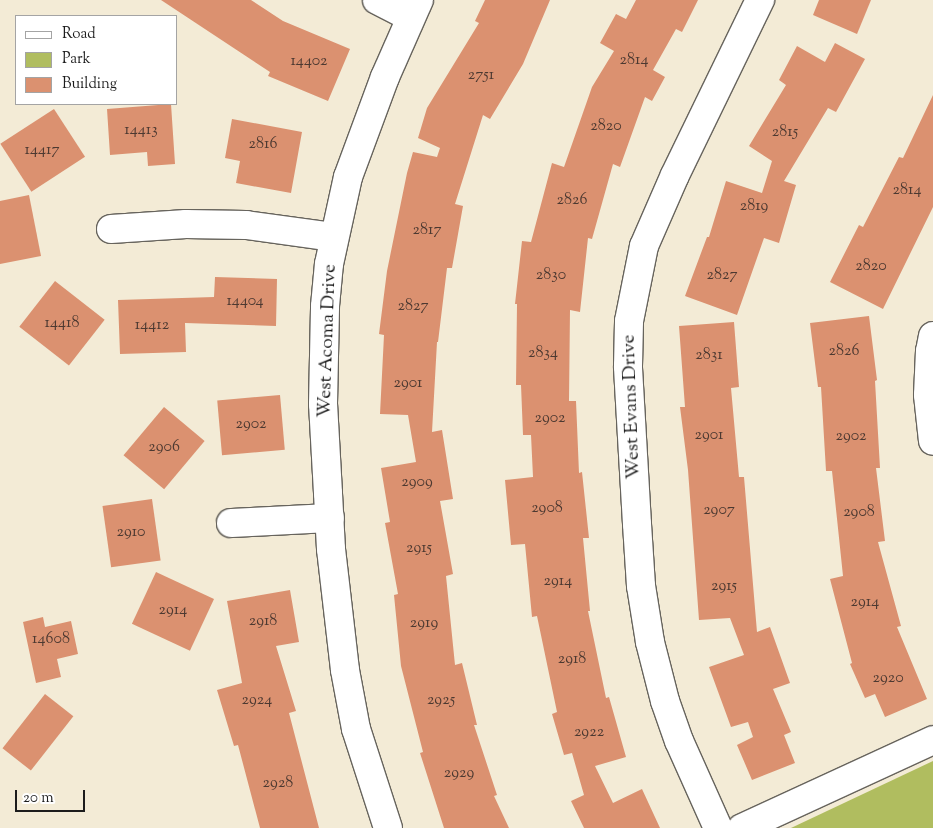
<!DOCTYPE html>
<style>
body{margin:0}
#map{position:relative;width:933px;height:828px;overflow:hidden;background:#f3ebd6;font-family:"Sorts Mill Goudy",serif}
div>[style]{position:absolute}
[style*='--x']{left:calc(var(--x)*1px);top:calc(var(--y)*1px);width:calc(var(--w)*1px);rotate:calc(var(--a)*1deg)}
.green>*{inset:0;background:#b0bd5f}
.building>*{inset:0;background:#db9170;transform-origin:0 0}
.roads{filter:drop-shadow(1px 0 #67645d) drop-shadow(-1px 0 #67645d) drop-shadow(0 1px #67645d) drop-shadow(0 -1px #67645d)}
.minor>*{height:28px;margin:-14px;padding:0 14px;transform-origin:14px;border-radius:14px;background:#fff}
span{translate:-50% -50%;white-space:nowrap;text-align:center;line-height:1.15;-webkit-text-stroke:4px #fff;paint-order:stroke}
.number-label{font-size:16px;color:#4c3931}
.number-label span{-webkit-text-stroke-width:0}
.street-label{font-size:19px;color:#1c1c1c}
.legend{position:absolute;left:15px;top:15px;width:162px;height:90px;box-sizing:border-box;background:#fff;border:1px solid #a4a4a4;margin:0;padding:6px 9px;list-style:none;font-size:15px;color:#1c1c1c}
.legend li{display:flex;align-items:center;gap:10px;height:25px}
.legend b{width:25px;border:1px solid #a4a4a4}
.scale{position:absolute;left:15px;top:790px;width:70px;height:22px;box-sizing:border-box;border:2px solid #1c1c1c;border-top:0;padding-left:6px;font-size:15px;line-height:18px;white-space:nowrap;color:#1c1c1c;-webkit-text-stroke:4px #fff;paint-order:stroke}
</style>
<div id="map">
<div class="green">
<i style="clip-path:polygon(933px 761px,933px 828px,791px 828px)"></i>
</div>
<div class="building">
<i style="clip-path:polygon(161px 0,251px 0,283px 21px,350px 49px,328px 101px,268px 76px,270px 72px)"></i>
<i style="clip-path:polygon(485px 0,550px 0,523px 64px,490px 119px,483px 115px,455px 204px,463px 206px,452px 268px,447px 268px,438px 342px,437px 342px,432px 432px,442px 430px,453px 499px,440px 501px,453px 574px,446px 576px,455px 665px,462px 663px,477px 725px,474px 725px,497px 795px,494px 796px,509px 828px,444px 828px,420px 753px,423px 752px,401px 666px,394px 595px,398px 594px,385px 523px,390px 522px,381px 468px,416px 462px,408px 415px,380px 414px,384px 335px,379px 334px,387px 271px,407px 173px,413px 152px,437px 157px,440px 148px,418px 138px,427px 108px,479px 23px,475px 21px)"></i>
<i style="clip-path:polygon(636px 0,698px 0,682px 32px,676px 29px,653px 70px,665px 77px,652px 101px,645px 97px,620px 167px,613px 164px,592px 239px,588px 238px,580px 312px,570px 310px,569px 401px,576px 401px,579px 473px,582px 472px,589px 538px,583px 538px,590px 611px,588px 611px,606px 698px,609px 697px,626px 757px,595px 766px,613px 803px,642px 789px,660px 828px,584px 828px,571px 801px,584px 795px,572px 753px,564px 755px,552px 714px,557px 712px,537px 616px,532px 617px,525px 544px,511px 545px,505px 480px,533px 477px,531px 435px,523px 435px,521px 385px,516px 385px,517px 304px,515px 304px,522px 241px,531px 242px,552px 163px,564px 167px,592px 87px,614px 51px,600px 43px,616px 14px,626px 19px)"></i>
<i style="clip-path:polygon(819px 0,871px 0,857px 34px,813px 15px)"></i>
<i style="clip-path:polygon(835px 43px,865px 59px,836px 112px,828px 108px,784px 181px,796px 185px,779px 243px,764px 238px,737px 315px,685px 296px,707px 237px,709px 237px,726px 181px,762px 193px,772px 161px,749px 146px,786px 85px,779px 80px,797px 46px,825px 62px)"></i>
<i style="clip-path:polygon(933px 95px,933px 207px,883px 309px,830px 282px,859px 225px,863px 227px,899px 157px,903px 158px)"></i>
<i style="clip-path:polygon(171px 104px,175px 164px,148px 166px,147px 152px,110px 155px,107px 109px)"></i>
<i style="left:54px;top:109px;width:57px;height:64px;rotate:57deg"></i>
<i style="clip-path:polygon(232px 119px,302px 132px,291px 193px,236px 183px,240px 161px,225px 158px)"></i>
<i style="clip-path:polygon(29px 195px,41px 256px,0 264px,0 201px)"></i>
<i style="clip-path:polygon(215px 277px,277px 279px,276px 326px,185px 323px,186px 352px,120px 354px,118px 300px,214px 297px)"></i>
<i style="left:55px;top:281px;width:63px;height:58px;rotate:38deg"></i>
<i style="clip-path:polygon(869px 316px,877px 380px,875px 381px,880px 468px,876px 468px,885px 541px,878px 542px,901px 626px,897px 627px,927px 699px,885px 717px,875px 694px,865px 698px,850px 664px,852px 663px,830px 579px,843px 576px,832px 471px,826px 471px,821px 387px,818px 387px,810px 323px)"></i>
<i style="clip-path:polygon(734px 322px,739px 387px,731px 388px,739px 477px,744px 477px,757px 632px,770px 627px,790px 683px,773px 689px,791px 732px,784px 735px,795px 763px,752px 780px,737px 745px,753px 737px,748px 722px,731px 727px,709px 667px,744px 655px,730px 618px,699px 620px,688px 470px,680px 407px,685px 407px,679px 326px)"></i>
<i style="left:280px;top:395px;width:55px;height:63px;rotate:85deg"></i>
<i style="left:164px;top:407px;width:53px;height:63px;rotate:40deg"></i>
<i style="left:152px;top:499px;width:62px;height:50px;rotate:82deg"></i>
<i style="left:156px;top:572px;width:64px;height:57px;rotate:25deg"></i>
<i style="clip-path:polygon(290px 590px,299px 642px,276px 646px,296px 711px,289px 713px,319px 828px,260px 828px,238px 745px,234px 746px,217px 690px,242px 683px,227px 601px)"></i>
<i style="clip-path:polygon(43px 617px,45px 627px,71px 621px,78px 654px,57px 659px,61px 677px,36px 683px,23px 622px)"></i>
<i style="left:45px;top:694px;width:36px;height:69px;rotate:38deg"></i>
</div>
<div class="roads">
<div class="minor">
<i style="--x:377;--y:0;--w:37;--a:27"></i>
<i style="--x:111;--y:229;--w:75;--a:-3.8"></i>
<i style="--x:186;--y:224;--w:60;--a:1"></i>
<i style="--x:246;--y:225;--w:89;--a:7.8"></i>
<i style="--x:933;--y:336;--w:15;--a:101"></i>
<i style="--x:930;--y:351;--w:44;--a:92.6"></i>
<i style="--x:928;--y:395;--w:46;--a:83.8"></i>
<i style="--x:231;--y:523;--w:99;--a:-2.9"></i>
<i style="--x:388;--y:828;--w:104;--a:-107.9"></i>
<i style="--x:356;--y:729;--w:60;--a:-100.6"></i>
<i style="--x:345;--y:670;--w:122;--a:-96.6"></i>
<i style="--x:331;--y:549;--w:56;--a:-93.1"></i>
<i style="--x:328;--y:493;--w:89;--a:-93.2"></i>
<i style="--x:323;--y:404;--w:98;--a:-88.8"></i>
<i style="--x:325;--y:306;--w:42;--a:-84.6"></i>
<i style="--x:329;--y:264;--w:89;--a:-77.7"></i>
<i style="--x:348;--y:177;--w:107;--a:-69.7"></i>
<i style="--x:385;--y:77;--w:84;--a:-66.2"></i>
<i style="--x:718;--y:828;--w:95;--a:-114.1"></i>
<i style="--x:679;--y:741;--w:42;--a:-109.3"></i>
<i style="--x:665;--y:701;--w:61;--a:-104.3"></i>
<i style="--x:650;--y:642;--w:57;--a:-99.1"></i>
<i style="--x:641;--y:586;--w:62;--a:-93.7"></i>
<i style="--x:637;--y:524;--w:158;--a:-93.3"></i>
<i style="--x:628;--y:366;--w:45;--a:-88.7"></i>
<i style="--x:629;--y:321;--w:76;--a:-78.7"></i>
<i style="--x:644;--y:246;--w:77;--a:-66.4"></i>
<i style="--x:675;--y:175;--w:195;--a:-64.1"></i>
<i style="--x:742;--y:828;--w:210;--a:-24.7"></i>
</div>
</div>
<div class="number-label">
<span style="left:634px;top:61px">2814</span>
<span style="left:309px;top:62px">14402</span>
<span style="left:481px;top:76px">2751</span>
<span style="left:606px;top:127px">2820</span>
<span style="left:141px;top:131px">14413</span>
<span style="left:785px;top:133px">2815</span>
<span style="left:263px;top:145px">2816</span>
<span style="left:42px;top:151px">14417</span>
<span style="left:907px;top:191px">2814</span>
<span style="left:572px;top:201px">2826</span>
<span style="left:754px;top:207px">2819</span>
<span style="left:427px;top:231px">2817</span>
<span style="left:871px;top:267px">2820</span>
<span style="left:551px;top:276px">2830</span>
<span style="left:722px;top:276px">2827</span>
<span style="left:245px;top:302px">14404</span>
<span style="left:413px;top:307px">2827</span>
<span style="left:62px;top:324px">14418</span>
<span style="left:152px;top:326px">14412</span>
<span style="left:844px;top:352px">2826</span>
<span style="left:543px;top:354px">2834</span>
<span style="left:709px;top:356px">2831</span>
<span style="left:408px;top:384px">2901</span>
<span style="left:550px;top:419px">2902</span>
<span style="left:251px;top:425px">2902</span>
<span style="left:709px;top:436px">2901</span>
<span style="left:851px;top:437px">2902</span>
<span style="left:164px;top:448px">2906</span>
<span style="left:417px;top:483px">2909</span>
<span style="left:547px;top:509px">2908</span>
<span style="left:719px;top:511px">2907</span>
<span style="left:859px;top:513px">2908</span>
<span style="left:131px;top:533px">2910</span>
<span style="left:419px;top:549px">2915</span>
<span style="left:558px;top:582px">2914</span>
<span style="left:724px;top:587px">2915</span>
<span style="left:865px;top:603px">2914</span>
<span style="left:173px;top:611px">2914</span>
<span style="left:263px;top:622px">2918</span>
<span style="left:424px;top:624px">2919</span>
<span style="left:51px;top:640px">14608</span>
<span style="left:572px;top:660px">2918</span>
<span style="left:888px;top:679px">2920</span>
<span style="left:257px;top:701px">2924</span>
<span style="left:441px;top:701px">2925</span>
<span style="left:589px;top:733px">2922</span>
<span style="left:459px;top:774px">2929</span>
<span style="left:278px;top:784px">2928</span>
</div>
<div class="street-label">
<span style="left:328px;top:341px;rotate:-88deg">West Acoma Drive</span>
<span style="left:632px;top:407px;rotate:-92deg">West Evans Drive</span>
</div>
<ul class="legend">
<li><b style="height:6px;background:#fff"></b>Road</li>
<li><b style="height:14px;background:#b0bd5f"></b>Park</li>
<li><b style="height:14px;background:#db9170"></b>Building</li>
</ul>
<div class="scale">20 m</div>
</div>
